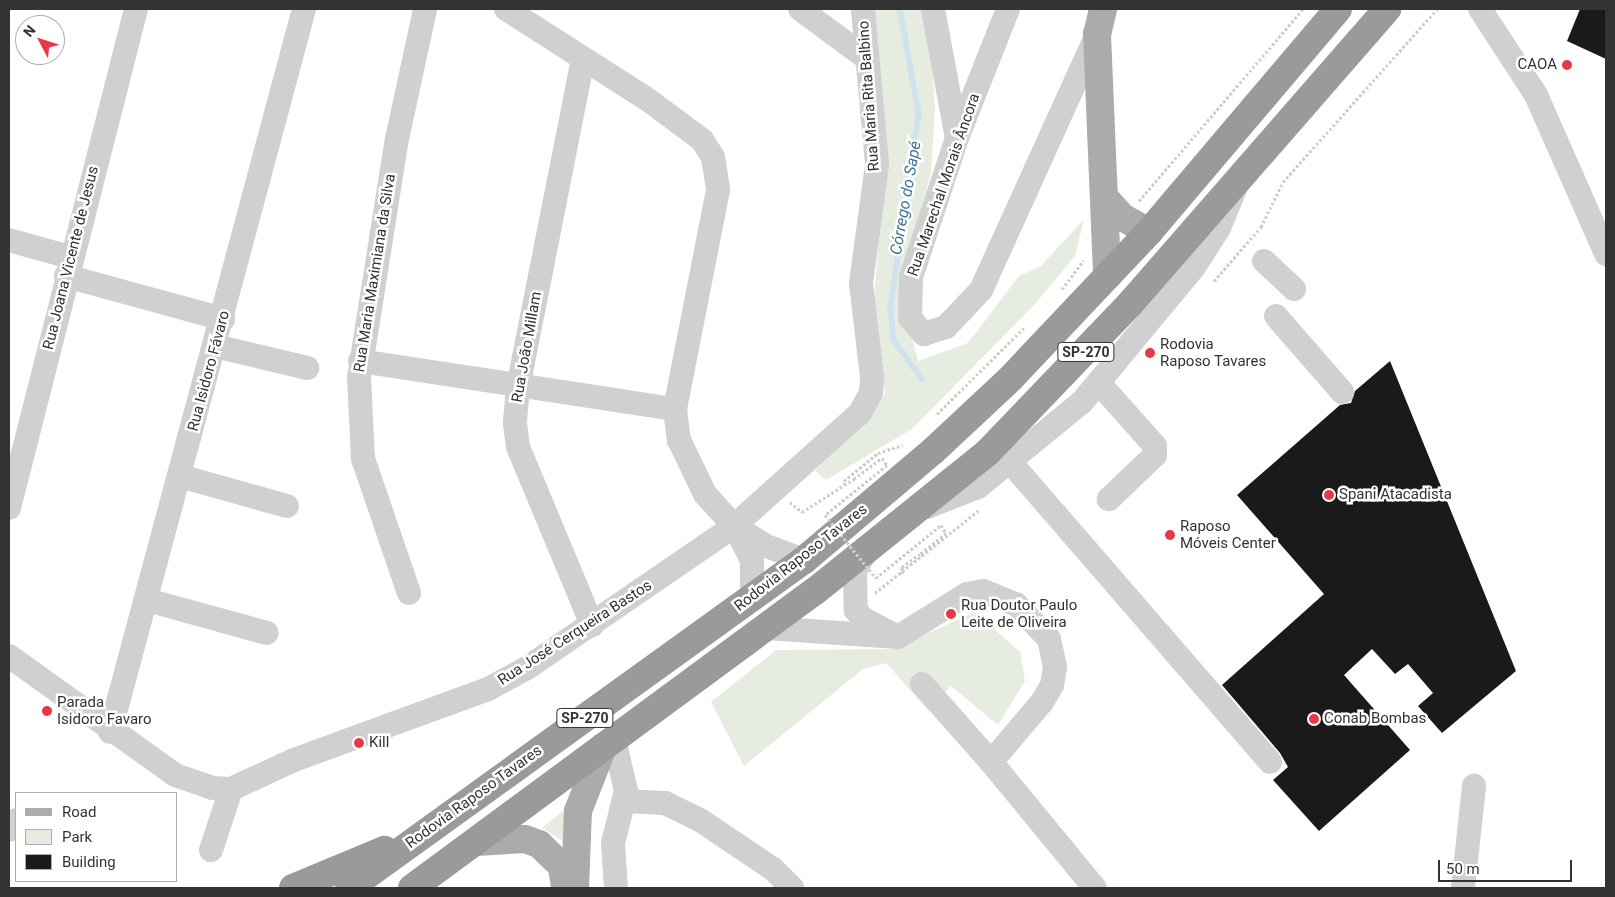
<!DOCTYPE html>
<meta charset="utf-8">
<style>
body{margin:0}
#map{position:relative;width:1615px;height:897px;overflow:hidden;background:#fff;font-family:Roboto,sans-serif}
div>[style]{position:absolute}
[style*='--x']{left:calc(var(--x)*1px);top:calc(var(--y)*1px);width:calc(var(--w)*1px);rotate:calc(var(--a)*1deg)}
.green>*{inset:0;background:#e6ecdf}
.stream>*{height:5.5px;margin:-2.75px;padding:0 2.75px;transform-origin:2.75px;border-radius:2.75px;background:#cfe2ee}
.building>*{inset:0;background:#1a1a1a}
.path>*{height:3px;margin-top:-1.5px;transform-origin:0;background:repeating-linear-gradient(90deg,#cdcdcd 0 2.5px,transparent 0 5px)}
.minor>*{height:24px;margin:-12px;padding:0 12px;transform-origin:12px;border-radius:12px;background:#d0d0d0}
.major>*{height:28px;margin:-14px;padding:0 14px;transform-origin:14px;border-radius:14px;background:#ababab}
.highway>*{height:28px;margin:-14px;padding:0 14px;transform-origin:14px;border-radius:14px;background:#9a9a9a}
.path-bridge>*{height:3px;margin-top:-1.5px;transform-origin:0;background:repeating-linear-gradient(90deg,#cdcdcd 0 2.5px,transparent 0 5px)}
.dots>*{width:14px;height:14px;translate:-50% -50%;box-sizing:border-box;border:2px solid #fff;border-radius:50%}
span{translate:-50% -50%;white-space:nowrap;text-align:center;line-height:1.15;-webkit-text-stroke:5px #fff;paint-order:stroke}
.shield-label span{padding:1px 4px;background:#fff;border:1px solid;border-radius:4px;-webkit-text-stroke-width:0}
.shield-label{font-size:14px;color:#333;font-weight:700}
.poi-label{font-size:15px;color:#333}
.right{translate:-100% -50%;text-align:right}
.left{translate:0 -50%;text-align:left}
.street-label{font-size:15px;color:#333}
.water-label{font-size:16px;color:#3f7597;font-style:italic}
.frame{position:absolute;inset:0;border:10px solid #333;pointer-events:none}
.legend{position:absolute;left:15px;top:792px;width:162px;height:90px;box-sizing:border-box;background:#fff;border:1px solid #adadad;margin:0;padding:6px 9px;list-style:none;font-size:15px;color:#333}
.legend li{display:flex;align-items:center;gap:10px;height:25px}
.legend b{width:25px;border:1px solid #adadad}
.north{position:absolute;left:15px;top:15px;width:50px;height:50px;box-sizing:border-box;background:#fff;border:1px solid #adadad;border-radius:50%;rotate:310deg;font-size:14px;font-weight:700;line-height:20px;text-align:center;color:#333}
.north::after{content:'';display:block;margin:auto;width:18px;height:22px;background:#e63946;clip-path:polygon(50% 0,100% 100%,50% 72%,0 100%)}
.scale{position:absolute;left:1438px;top:860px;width:134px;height:22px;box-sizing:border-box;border:2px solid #333;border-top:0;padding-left:6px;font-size:15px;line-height:18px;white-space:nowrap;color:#333;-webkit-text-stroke:4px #fff;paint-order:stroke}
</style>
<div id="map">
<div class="green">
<i style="clip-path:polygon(873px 9px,921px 10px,930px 29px,935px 108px,931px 173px,900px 288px,918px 361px,968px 343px,1019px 276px,1041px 266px,1084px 219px,1075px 256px,1036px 303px,912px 429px,826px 480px,815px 471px,885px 394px,873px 313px,882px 194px)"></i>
<i style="clip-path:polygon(975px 612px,1020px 652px,1025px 681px,998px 725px,951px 686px,928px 710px,886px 663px,863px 669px,744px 766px,711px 702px,776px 650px,893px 649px)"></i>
<i style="clip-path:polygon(566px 808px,567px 844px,542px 828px)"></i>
</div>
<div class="stream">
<i style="--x:900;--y:9;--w:107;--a:79.7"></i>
<i style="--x:919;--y:114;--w:195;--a:98.3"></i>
<i style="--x:891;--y:307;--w:33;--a:85"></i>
<i style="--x:894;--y:340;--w:48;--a:54.3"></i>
</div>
<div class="building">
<i style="clip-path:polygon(1580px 9px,1606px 9px,1606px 59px,1567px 41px)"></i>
<i style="clip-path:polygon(1390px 361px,1516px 671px,1442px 733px,1418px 706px,1433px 693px,1408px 664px,1395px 674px,1372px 649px,1344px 675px,1410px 750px,1319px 831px,1273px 780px,1288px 767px,1280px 753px,1222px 685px,1324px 594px,1237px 495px,1340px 405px,1351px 403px,1355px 391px)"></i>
</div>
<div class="path">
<i style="--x:1139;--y:201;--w:253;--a:-49.5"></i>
<i style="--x:1214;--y:281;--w:72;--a:-49"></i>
<i style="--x:1261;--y:227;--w:50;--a:-63.9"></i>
<i style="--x:1283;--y:182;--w:232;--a:-48.3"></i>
<i style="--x:1062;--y:289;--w:36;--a:-53"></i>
<i style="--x:937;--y:414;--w:124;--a:-44.7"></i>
<i style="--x:845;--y:485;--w:4;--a:-104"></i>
<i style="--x:844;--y:481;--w:44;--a:-39.5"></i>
<i style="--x:878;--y:453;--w:26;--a:-18"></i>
<i style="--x:790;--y:502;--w:16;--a:40"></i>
<i style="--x:802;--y:512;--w:62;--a:-32.4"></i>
<i style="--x:902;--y:574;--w:7;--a:-90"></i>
<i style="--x:902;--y:567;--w:22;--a:-36"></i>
<i style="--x:875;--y:593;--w:133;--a:-38.6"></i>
</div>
<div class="minor">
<i style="--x:506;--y:9;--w:167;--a:32.6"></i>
<i style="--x:647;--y:99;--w:69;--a:36.7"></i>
<i style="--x:702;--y:140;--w:20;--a:57"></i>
<i style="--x:713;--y:157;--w:33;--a:81"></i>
<i style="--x:718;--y:190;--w:223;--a:101.1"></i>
<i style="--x:675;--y:409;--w:31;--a:83"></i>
<i style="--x:679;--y:440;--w:60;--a:64.3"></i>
<i style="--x:705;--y:494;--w:43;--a:47.8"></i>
<i style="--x:734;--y:526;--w:38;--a:32"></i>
<i style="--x:766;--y:546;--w:40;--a:20.2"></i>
<i style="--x:800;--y:9;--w:81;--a:36.4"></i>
<i style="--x:933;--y:9;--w:131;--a:79.5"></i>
<i style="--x:1008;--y:9;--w:139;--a:111.6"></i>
<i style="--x:957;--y:138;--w:146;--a:108.3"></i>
<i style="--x:911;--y:277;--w:41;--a:91.4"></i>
<i style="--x:910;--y:318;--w:21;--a:49"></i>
<i style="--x:924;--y:334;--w:23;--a:-18"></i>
<i style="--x:946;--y:327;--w:51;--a:-46.6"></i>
<i style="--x:981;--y:290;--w:281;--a:-65.6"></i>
<i style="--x:1480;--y:9;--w:103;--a:56.9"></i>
<i style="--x:1536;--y:95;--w:174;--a:66.2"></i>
<i style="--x:583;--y:59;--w:334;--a:101.2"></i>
<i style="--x:518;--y:387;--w:36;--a:95"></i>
<i style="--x:515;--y:423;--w:24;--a:83"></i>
<i style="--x:518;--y:447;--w:193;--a:67.4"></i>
<i style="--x:9;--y:240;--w:63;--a:15.6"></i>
<i style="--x:1264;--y:261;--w:41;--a:43"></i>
<i style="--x:66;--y:276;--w:163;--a:15.3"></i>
<i style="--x:1276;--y:316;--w:101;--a:49"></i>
<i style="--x:215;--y:346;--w:95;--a:13.4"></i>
<i style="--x:360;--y:361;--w:319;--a:8.7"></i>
<i style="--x:1099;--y:383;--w:84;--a:48.4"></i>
<i style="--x:1155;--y:446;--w:9;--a:90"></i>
<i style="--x:1155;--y:455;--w:64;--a:136.3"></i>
<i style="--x:1012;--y:464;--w:394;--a:49.1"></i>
<i style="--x:180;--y:476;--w:111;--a:15.7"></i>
<i style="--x:927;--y:507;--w:55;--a:-21.4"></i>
<i style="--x:978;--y:487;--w:134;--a:-39.3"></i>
<i style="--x:1082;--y:402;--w:175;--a:-50.3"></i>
<i style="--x:1194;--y:267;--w:46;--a:-57.3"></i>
<i style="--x:1219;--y:228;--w:42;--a:-67.7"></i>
<i style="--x:9;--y:508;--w:515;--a:-75.72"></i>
<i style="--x:735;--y:527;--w:37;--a:63"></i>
<i style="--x:752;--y:560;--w:39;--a:90"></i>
<i style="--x:864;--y:554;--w:19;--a:118"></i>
<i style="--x:855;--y:571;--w:39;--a:89"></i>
<i style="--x:856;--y:610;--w:10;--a:53"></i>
<i style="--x:862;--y:618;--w:36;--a:28"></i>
<i style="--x:409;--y:593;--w:142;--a:-108.9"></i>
<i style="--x:363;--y:459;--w:81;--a:-92.8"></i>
<i style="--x:359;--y:378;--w:242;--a:-81"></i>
<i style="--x:397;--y:139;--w:133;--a:-77.8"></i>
<i style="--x:147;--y:600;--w:124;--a:15.4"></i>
<i style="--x:766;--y:628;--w:132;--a:3.9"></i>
<i style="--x:898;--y:637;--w:81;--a:-31.9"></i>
<i style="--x:967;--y:594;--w:16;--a:-11"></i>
<i style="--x:983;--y:591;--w:35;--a:22"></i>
<i style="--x:1016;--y:604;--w:48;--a:46.7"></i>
<i style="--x:1049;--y:639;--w:29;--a:78"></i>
<i style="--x:1055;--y:667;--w:18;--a:99"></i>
<i style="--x:1052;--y:685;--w:20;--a:120"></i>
<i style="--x:1042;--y:702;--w:79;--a:130.4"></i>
<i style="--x:991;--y:762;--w:163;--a:50.5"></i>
<i style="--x:9;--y:656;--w:204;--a:35.6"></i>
<i style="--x:175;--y:775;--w:39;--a:19"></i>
<i style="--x:212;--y:788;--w:19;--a:3"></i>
<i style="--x:922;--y:684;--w:104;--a:48.5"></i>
<i style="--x:110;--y:732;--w:749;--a:-74.98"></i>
<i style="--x:614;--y:739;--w:53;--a:77"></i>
<i style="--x:626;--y:791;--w:54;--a:104"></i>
<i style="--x:613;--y:843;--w:45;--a:86.2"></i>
<i style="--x:624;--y:801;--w:41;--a:2.8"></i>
<i style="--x:665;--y:803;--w:39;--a:26"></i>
<i style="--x:700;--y:820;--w:88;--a:33.9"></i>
<i style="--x:773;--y:869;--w:27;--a:45"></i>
<i style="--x:9;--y:830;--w:12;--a:-55"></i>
<i style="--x:211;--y:850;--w:64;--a:-71.8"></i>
<i style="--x:231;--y:789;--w:69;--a:-24.7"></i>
<i style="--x:294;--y:760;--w:207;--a:-20.1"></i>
<i style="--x:488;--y:689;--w:44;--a:-28.3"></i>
<i style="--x:527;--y:668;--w:251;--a:-34.4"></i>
<i style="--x:734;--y:526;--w:169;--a:-41.9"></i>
<i style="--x:860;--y:413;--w:24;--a:-62"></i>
<i style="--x:871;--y:392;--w:15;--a:-86"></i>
<i style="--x:872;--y:377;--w:95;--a:-96.7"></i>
<i style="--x:861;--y:283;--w:120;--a:-82.3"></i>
<i style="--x:877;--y:164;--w:156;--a:-95.2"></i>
<i style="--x:1463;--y:888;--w:103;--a:-83.8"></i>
</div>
<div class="major">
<i style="--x:1103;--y:9;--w:26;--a:103"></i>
<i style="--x:1097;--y:34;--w:242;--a:87.6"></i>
<i style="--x:1106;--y:199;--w:24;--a:48"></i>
<i style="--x:1122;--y:217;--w:31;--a:29"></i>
<i style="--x:476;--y:842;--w:49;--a:-3.5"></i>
<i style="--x:525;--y:839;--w:15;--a:20"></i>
<i style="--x:539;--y:844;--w:32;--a:44"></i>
<i style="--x:562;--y:866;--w:22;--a:82"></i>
<i style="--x:575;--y:888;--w:77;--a:-87.8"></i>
<i style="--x:578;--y:811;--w:69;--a:-68.7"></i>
</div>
<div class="highway">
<i style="--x:293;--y:888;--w:99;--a:-22.7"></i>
<i style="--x:349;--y:888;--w:561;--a:-35.79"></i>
<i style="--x:804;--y:560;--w:169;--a:-40.2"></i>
<i style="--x:933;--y:451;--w:107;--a:-43.1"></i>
<i style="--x:1011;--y:378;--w:201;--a:-46.6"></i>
<i style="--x:1149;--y:232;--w:292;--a:-49.7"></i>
<i style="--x:412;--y:888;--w:499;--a:-36.4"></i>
<i style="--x:814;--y:592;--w:222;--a:-38.8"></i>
<i style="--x:987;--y:453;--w:205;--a:-46.2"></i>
<i style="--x:1129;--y:305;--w:393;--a:-48.9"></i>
</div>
<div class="path-bridge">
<i style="--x:854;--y:479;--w:35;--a:-37"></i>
<i style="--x:882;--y:458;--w:9;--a:54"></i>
<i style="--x:887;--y:465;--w:80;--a:141.1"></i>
<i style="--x:825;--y:515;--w:81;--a:51"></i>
<i style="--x:876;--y:578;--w:84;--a:-39.2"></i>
<i style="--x:941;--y:525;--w:9;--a:58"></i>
<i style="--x:946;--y:533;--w:33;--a:141"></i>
</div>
<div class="dots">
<i style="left:1567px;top:65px;background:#e63946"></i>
<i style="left:1150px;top:353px;background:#e63946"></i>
<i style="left:1329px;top:495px;background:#e63946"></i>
<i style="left:1170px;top:535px;background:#e63946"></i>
<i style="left:951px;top:614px;background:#e63946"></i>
<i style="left:47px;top:711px;background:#e63946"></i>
<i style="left:1314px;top:719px;background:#e63946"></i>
<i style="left:359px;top:743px;background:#e63946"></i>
</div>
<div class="shield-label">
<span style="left:1086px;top:352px">SP-270</span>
<span style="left:585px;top:718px">SP-270</span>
</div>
<div class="poi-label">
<span class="right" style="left:1557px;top:65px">CAOA</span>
<span class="left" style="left:1160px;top:353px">Rodovia<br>Raposo Tavares</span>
<span class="left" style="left:1339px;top:495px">Spani Atacadista</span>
<span class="left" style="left:1180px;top:535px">Raposo<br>Móveis Center</span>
<span class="left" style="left:961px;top:614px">Rua Doutor Paulo<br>Leite de Oliveira</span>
<span class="left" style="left:57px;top:711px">Parada<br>Isidoro Favaro</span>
<span class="left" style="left:1324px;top:719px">Conab Bombas</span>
<span class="left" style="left:369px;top:743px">Kill</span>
</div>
<div class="street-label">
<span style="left:869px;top:96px;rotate:-94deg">Rua Maria Rita Balbino</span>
<span style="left:944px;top:185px;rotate:-71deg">Rua Marechal Morais Âncora</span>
<span style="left:71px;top:258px;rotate:-76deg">Rua Joana Vicente de Jesus</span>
<span style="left:375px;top:273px;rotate:-81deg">Rua Maria Maximiana da Silva</span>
<span style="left:527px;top:347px;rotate:-80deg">Rua João Millam</span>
<span style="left:209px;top:371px;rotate:-75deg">Rua Isidoro Fávaro</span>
<span style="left:801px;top:558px;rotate:-38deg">Rodovia Raposo Tavares</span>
<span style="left:575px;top:633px;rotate:-33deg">Rua José Cerqueira Bastos</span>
<span style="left:474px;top:797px;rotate:-36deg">Rodovia Raposo Tavares</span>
</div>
<div class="water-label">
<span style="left:906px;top:198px;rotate:-80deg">Córrego do Sapé</span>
</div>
<div class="frame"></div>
<ul class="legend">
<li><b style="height:6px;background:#ababab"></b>Road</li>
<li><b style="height:14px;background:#e6ecdf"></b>Park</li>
<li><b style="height:14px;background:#1a1a1a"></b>Building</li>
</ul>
<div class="north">N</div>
<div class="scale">50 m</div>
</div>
